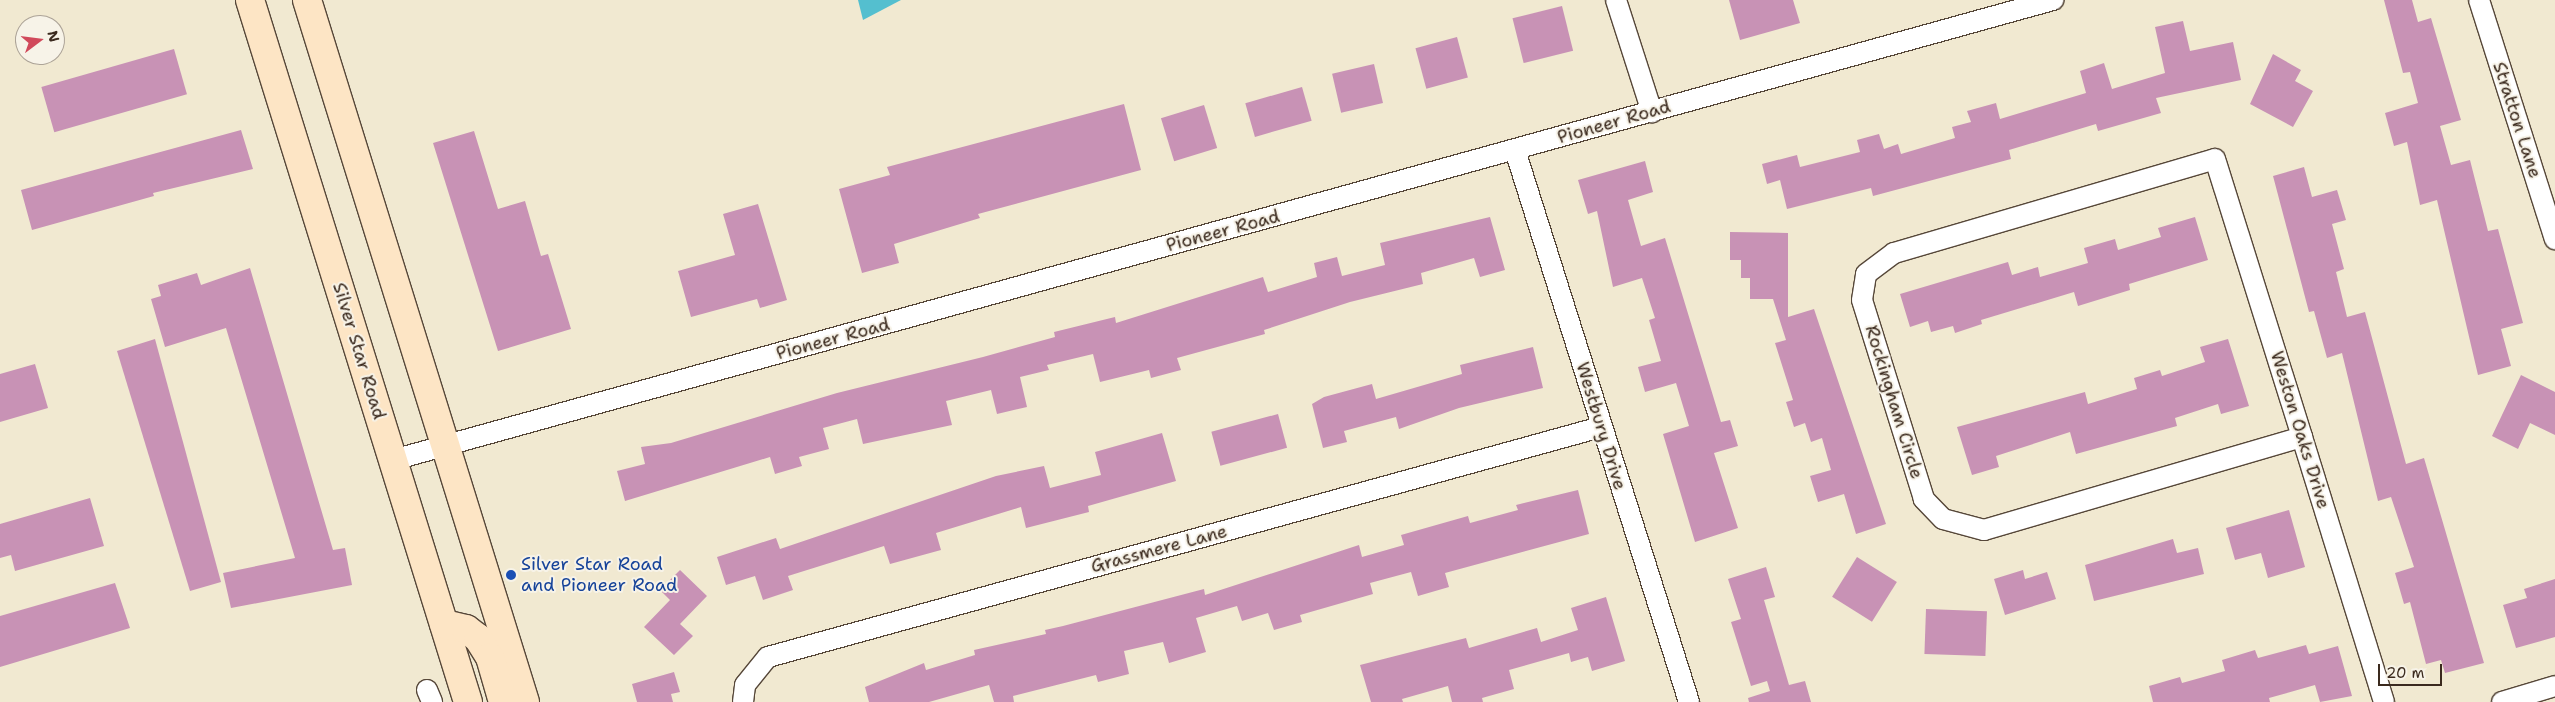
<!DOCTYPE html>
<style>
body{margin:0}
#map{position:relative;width:2555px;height:702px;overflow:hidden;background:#f1e9d1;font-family:"Shantell Sans",sans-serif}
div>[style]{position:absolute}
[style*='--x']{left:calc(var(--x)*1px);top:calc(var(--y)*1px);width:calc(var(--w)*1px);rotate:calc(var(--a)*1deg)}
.water>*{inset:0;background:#54bfcf}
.building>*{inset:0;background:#c892b5;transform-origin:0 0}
.roads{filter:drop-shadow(1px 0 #564739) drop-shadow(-1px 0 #564739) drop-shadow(0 1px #564739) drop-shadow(0 -1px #564739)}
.minor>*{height:20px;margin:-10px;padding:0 10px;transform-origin:10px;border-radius:10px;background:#fff}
.secondary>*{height:28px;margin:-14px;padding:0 14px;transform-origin:14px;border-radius:14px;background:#fde5c5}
.dots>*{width:14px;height:14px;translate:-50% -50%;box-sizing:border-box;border:2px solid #f7f3e8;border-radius:50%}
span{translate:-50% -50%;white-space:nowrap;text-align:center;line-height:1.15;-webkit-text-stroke:4px #f7f3e8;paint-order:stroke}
.street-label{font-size:18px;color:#3b2a1e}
.transit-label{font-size:18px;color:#164399}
.left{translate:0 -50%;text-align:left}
.north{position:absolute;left:15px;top:15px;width:50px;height:50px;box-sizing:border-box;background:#f7f3e8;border:1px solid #aca397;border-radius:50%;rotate:75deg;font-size:14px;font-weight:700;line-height:20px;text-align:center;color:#3b2a1e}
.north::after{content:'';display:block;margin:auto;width:18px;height:22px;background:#d1495b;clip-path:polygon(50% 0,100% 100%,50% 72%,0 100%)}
.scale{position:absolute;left:2378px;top:664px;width:64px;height:22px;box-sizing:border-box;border:2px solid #3b2a1e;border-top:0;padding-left:6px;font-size:15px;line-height:18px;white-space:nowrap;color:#3b2a1e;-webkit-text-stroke:4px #f7f3e8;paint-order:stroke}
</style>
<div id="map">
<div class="water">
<i style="clip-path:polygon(858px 0,901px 0,863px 20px)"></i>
</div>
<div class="building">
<i style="clip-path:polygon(1729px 0,1793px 0,1800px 23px,1740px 40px)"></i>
<i style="clip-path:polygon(2384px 0,2412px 0,2418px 22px,2431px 18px,2461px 120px,2440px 126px,2451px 165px,2470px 160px,2488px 231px,2498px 229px,2523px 323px,2501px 329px,2511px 366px,2478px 375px,2437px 200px,2420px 205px,2407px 142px,2394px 146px,2385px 113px,2418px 103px,2410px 72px,2403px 73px)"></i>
<i style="left:1562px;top:6px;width:46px;height:51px;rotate:76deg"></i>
<i style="clip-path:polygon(2183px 21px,2190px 51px,2233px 42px,2241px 80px,2156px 98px,2161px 113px,2098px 131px,2096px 124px,2009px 150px,2011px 159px,1873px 196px,1871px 188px,1787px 209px,1780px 180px,1767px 184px,1762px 164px,1797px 155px,1800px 167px,1860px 152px,1857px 140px,1879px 134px,1884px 149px,1898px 144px,1901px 154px,1955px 138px,1952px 127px,1971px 122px,1967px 111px,1996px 103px,2000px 119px,2086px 93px,2080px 71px,2104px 63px,2112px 89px,2165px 73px,2155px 27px)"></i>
<i style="left:1457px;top:37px;width:42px;height:43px;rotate:75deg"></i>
<i style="left:174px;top:49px;width:47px;height:138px;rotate:74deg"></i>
<i style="clip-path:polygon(2273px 54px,2301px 70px,2295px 81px,2313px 91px,2293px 127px,2250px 104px)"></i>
<i style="left:1374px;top:64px;width:40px;height:43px;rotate:77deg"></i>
<i style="left:1302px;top:87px;width:35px;height:59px;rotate:74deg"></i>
<i style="clip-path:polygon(1124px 104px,1141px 170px,978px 214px,980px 218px,894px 244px,899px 263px,862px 273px,839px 189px,890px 175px,887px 167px)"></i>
<i style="left:1204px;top:105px;width:45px;height:45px;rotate:73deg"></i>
<i style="clip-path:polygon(241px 130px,253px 169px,153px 193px,154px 196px,32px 230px,21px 190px)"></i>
<i style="clip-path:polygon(474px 131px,498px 209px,525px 201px,541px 256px,548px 254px,571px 329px,498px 351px,433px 143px)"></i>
<i style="clip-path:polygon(1645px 161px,1653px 192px,1628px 200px,1641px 246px,1665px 238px,1721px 422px,1730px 420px,1738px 446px,1714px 453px,1738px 528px,1695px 542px,1663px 434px,1689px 426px,1676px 383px,1645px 392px,1638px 367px,1661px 361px,1649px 320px,1655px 318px,1642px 278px,1613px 287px,1597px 211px,1588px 214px,1578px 180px)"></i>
<i style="clip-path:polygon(2304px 167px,2312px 197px,2337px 190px,2346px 220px,2332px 224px,2344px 269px,2336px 272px,2347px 317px,2365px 312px,2406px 464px,2424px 458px,2484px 663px,2445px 673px,2441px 660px,2426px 664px,2410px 602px,2404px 604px,2395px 573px,2414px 567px,2399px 521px,2391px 497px,2378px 501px,2342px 353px,2327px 358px,2314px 311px,2309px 312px,2273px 176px)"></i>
<i style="clip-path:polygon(758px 204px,787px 300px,760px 308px,757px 299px,691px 317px,678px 271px,735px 255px,723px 214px)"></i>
<i style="clip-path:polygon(1490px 217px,1505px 270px,1480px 277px,1474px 258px,1421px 273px,1423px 284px,1350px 302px,1264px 330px,1265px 334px,1177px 358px,1181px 370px,1151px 378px,1149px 370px,1100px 382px,1093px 354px,1047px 365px,1049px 370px,1020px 377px,1027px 407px,997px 414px,991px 390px,946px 401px,952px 425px,863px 444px,857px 419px,823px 428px,829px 449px,799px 457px,802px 466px,775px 474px,770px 457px,625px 501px,617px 471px,645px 464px,641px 447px,671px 443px,837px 393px,983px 357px,1055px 337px,1054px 332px,1115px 317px,1116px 323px,1263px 277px,1268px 292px,1317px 277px,1314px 263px,1337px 257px,1342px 276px,1385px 265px,1380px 243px)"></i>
<i style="clip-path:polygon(2195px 217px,2208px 260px,2129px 284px,2130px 290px,2078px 306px,2074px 292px,1981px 320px,1982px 324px,1955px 333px,1953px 326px,1931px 332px,1928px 321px,1910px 327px,1900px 294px,2008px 262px,2012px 275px,2038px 267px,2040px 277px,2088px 263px,2084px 248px,2115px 239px,2118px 250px,2161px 237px,2158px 228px)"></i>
<i style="clip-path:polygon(1730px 232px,1788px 233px,1788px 317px,1814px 309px,1886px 524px,1856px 534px,1844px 494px,1818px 502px,1810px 476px,1831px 470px,1822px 438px,1811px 442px,1805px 423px,1794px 427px,1786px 402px,1793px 400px,1775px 343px,1786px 340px,1773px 299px,1750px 299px,1750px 278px,1741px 278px,1741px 260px,1730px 260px)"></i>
<i style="clip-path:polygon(250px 268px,333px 550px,345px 548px,352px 585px,231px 608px,223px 573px,295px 558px,226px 328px,165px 347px,151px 299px,161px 296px,158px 285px,197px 273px,201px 285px)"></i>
<i style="clip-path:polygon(155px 339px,221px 582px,190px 591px,117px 351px)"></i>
<i style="clip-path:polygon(2228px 339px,2249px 406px,2221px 414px,2218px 404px,2175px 418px,2177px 426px,2076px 454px,2070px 432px,1996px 456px,1999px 467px,1972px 475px,1957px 427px,2085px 392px,2088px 404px,2137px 389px,2134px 378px,2160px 370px,2162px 376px,2205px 362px,2200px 347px)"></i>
<i style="clip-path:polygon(1533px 347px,1543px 388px,1459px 408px,1399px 429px,1396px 417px,1344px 431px,1347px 442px,1323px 448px,1312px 404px,1324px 397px,1372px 384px,1376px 399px,1462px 374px,1460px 365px)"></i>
<i style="clip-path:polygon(35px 364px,48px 408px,0 422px,0 374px)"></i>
<i style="clip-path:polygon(2521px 375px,2555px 392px,2555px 435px,2530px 423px,2518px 449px,2492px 436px)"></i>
<i style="left:1278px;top:414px;width:35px;height:69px;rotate:75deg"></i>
<i style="clip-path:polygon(1162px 433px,1176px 481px,1088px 506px,1089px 512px,1026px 528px,1021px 507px,936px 533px,941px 550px,890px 564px,884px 546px,788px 576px,793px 590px,763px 600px,755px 576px,726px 585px,717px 557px,776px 538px,780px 549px,996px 476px,1044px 466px,1050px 488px,1101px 475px,1095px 452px)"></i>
<i style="clip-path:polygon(1578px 490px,1589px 534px,1445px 573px,1449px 587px,1418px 596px,1411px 572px,1370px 583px,1373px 594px,1300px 615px,1302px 622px,1274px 630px,1268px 613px,1242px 621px,1237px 606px,1196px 618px,1206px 652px,1169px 663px,1163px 642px,1124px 651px,1129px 674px,1098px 682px,1096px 675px,1013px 696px,1014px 702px,994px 702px,989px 685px,929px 702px,869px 702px,865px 687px,924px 663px,926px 670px,975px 655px,974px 650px,1046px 634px,1045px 630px,1063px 626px,1204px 589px,1205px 595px,1359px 545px,1362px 557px,1404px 545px,1401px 535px,1468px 516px,1470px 523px,1518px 510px,1516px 505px)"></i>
<i style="clip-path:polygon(90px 498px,104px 546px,15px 571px,11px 555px,0 558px,0 524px)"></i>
<i style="clip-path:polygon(2289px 510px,2305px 567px,2268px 578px,2261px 553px,2235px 560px,2226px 528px)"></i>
<i style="clip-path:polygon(2173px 539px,2177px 553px,2198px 548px,2204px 574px,2094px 601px,2085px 565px)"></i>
<i style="left:1857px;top:557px;width:47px;height:47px;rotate:32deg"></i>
<i style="clip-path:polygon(1766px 567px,1775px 597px,1764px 600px,1789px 685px,1805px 681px,1811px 702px,1749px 702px,1748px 698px,1770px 691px,1767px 681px,1751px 686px,1731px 622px,1741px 619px,1728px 579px)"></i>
<i style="clip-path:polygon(680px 570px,707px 596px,680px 624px,693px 636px,674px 655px,644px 627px,670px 600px,660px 590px)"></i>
<i style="clip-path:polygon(2023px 570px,2025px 579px,2047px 572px,2056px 599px,2005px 615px,1994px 579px)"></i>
<i style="clip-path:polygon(2555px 579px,2555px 637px,2516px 648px,2503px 605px,2527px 598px,2524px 589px)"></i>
<i style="clip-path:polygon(115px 583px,130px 628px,0 667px,0 616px)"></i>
<i style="clip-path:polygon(1606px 597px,1625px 661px,1592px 671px,1588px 657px,1571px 662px,1569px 653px,1509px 670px,1514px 689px,1482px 698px,1483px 702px,1452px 702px,1448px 686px,1402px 699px,1403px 702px,1371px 702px,1360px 665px,1466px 638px,1469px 648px,1537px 628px,1541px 642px,1578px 630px,1571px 608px)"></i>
<i style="left:1926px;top:609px;width:61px;height:45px;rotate:2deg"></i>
<i style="clip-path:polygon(2306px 645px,2309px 654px,2338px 646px,2352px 696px,2320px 702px,2315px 685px,2269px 698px,2270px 702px,2153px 702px,2149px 686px,2180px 677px,2182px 683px,2225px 671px,2222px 660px,2255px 650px,2258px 658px)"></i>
<i style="clip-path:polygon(674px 672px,680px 692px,671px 694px,673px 702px,637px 702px,632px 684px)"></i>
</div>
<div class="roads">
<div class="minor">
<i style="--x:1616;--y:0;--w:118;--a:72.2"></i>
<i style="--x:2479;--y:0;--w:251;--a:72.4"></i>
<i style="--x:1515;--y:150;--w:579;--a:72.5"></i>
<i style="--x:2302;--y:437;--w:331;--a:163.7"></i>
<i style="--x:1984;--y:530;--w:42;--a:-165"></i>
<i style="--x:1943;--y:519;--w:28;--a:-134"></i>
<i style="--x:1924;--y:499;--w:208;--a:-107.3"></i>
<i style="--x:1862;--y:300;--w:26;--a:-81"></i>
<i style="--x:1866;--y:274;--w:35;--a:-37"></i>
<i style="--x:1894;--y:253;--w:334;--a:-16.3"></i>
<i style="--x:2215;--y:159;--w:291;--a:72.6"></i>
<i style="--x:2302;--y:437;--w:277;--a:72.8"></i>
<i style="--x:393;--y:460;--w:1723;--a:-15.49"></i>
<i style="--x:427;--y:690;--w:13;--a:67"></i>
<i style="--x:743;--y:702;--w:17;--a:-83"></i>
<i style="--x:745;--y:685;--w:36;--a:-51"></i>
<i style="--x:768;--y:657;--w:864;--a:-15.44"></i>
<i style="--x:2502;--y:702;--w:55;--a:-16.8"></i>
</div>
<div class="secondary">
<i style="--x:250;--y:0;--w:735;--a:72.75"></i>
<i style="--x:307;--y:0;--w:735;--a:72.75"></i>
<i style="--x:444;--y:624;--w:23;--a:13"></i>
<i style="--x:466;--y:629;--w:15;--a:37"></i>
<i style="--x:478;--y:638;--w:22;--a:58"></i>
<i style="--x:490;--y:657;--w:47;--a:73.9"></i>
</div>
</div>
<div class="dots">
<i style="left:511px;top:575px;background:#1a4fb4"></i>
</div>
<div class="street-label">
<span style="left:2517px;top:120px;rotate:72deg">Stratton Lane</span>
<span style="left:1614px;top:122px;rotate:-16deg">Pioneer Road</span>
<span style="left:1223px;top:231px;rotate:-15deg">Pioneer Road</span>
<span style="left:833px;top:339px;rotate:-15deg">Pioneer Road</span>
<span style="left:359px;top:351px;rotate:73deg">Silver Star Road</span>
<span style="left:1894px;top:402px;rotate:73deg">Rockingham Circle</span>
<span style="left:1601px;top:426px;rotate:73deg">Westbury Drive</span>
<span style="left:2300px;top:430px;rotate:73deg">Weston Oaks Drive</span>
<span style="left:1159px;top:549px;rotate:-15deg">Grassmere Lane</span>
</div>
<div class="transit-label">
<span class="left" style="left:521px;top:575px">Silver Star Road<br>and Pioneer Road</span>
</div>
<div class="north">N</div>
<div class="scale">20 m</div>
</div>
